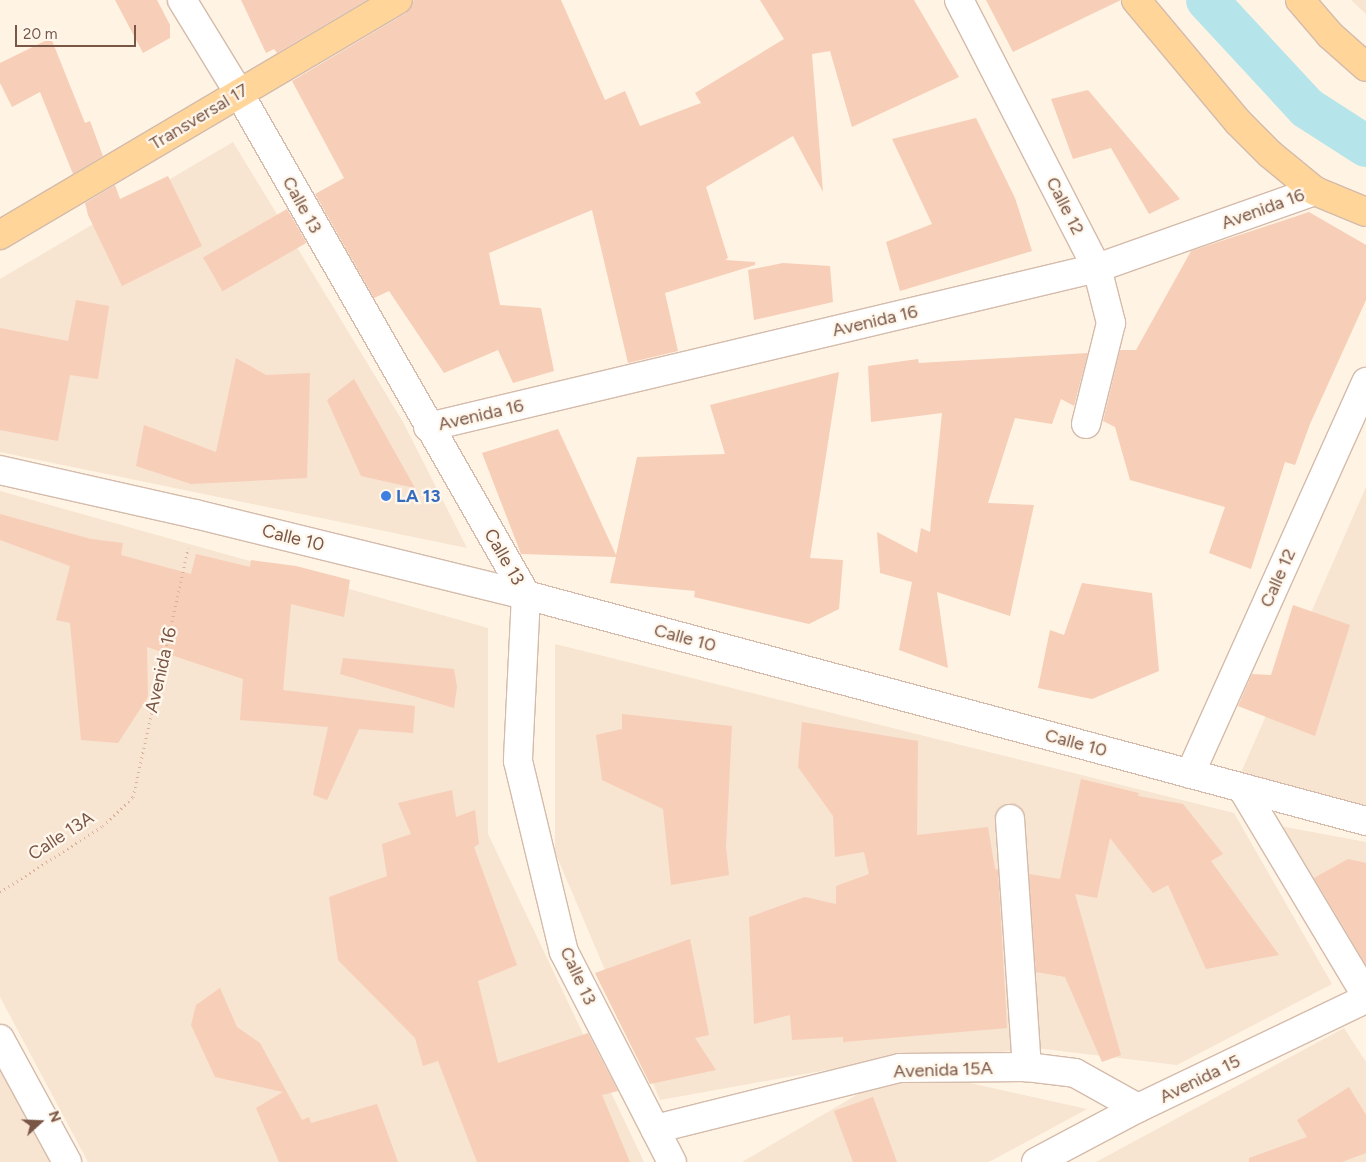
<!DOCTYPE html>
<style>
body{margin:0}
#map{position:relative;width:1366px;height:1162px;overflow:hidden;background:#fff3e3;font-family:Figtree,sans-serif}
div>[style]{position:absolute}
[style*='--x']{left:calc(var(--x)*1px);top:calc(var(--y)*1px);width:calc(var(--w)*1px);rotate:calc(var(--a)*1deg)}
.residential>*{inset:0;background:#f7e4d1}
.canal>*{height:42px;margin:-21px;padding:0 21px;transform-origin:21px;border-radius:21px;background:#b5e5ea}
.building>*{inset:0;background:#f7ceb8;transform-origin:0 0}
.path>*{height:3px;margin-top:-1.5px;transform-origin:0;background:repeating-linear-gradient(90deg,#dcb19a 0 1px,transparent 0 5px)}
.roads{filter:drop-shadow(1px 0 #d4bbab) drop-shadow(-1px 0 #d4bbab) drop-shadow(0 1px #d4bbab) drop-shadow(0 -1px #d4bbab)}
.minor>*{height:28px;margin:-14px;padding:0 14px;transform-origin:14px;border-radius:14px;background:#fff}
.major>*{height:28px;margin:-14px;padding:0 14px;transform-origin:14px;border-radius:14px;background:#ffd59a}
.dots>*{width:14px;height:14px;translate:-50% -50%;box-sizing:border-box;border:2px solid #fff7ec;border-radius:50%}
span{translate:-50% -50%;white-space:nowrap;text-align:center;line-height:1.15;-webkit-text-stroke:4.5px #fff7ec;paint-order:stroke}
.street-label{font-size:18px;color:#7a5646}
.shop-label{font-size:18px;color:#366cbe;font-weight:700}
.left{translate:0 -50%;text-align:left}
.north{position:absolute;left:15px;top:1097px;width:50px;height:50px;-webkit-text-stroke:4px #fff7ec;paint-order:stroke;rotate:70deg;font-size:14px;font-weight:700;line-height:20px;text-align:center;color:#7a5646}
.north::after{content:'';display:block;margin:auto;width:18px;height:22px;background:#7a5646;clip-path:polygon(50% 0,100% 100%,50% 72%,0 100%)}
.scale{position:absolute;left:15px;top:25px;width:121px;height:22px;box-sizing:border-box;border:2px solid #7a5646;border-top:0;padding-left:6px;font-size:15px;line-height:18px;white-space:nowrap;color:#7a5646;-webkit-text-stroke:4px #fff7ec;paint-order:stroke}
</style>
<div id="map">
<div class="residential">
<i style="clip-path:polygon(1351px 0,1366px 0,1366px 14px)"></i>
<i style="clip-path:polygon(233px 142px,403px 422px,467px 548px,0 452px,0 279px)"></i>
<i style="clip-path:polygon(1366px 487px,1366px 807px,1240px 775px)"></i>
<i style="clip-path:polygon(0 491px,488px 628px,488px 834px,644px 1162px,88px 1162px,0 997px)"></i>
<i style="clip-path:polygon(555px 644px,1234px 813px,1332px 984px,1177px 1065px,1036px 1048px,827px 1070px,660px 1100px,555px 852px)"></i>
<i style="clip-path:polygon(1268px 824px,1366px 842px,1366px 983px)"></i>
<i style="clip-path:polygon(1344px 1028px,1366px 1062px,1366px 1162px,1096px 1162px)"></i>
<i style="clip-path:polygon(0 1060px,56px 1162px,0 1162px)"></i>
<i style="clip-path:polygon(903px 1068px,1087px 1109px,989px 1162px,742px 1162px)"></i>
</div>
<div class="canal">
<i style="--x:1207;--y:0;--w:147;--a:47.2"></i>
<i style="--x:1307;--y:108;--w:70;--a:32.8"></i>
</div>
<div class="building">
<i style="clip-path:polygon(115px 0,157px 0,170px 25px,170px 38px,143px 53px)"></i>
<i style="clip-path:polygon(241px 0,367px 0,277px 53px,274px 49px,266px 53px)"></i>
<i style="clip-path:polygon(414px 0,561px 0,605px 100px,625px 91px,640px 126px,701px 103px,695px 93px,784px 39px,760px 0,914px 0,959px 77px,852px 127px,830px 51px,812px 54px,823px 192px,793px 136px,706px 187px,728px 258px,725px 260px,755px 262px,755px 265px,665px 293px,678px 351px,628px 363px,592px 210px,489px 253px,500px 305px,541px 308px,554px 371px,513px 383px,498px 350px,444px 373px,389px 291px,374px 298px,315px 194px,344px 178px,292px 81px,406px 13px)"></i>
<i style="clip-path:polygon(986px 0,1121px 0,1013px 52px)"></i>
<i style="clip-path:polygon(51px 38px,85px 123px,90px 121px,103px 156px,73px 174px,40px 92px,12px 107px,0 83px,0 63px)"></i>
<i style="clip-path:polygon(1088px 90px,1132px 142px,1180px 199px,1149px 214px,1111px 148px,1073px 159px,1051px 99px)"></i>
<i style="clip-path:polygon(976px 118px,1015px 198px,1032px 251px,900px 291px,886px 242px,932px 224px,892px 139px)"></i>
<i style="clip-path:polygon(168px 176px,202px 246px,122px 286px,88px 215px,85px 203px,115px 185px,120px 199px)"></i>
<i style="left:287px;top:209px;width:39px;height:97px;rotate:60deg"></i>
<i style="clip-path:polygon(1309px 212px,1366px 245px,1366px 300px,1310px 424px,1295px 465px,1285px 462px,1251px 569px,1209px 553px,1225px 507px,1130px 480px,1115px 427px,1103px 421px,1120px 350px,1136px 350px,1191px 251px)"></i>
<i style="clip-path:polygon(783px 263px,830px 266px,833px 302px,754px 320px,748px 270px)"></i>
<i style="clip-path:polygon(76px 300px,109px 306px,98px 379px,70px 375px,58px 441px,0 430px,0 328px,68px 341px)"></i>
<i style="clip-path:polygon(1088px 353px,1074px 406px,1061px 399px,1052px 424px,1015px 418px,988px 503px,1034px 505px,1010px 616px,937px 592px,948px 668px,899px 650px,912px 582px,880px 573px,877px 532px,917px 553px,921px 528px,930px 532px,942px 413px,871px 422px,868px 366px,918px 359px,919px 363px)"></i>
<i style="clip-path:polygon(236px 358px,266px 375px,310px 373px,307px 478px,191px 484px,136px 466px,144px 425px,216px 452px)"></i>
<i style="clip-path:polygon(839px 372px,810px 558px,843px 560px,839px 609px,809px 624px,694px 597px,695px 591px,610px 583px,616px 557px,521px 554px,482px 453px,558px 429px,616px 555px,637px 457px,725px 454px,710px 405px)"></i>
<i style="clip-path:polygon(354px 379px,415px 488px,361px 476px,327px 400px)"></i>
<i style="clip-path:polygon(0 514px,91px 539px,123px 543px,121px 555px,191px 574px,196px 554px,250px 567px,251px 560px,296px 566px,350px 580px,344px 617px,291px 604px,283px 690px,415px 706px,413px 733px,359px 729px,327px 800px,313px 795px,328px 727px,240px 720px,243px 679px,147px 647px,148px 697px,118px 743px,81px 740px,70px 623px,56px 620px,70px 566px,0 540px)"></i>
<i style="clip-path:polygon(1082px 583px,1152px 593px,1159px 671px,1092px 699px,1038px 688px,1050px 630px,1064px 635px)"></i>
<i style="clip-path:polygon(1293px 605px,1350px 625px,1315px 736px,1238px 706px,1252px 674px,1271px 675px)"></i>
<i style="clip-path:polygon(343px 658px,454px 669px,457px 687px,454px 708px,340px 674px)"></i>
<i style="clip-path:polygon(622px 714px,732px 726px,726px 847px,729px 875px,671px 885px,663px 809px,602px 780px,596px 735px,622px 729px)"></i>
<i style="clip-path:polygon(802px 722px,918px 741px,917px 835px,988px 827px,995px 869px,998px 870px,1007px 1028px,843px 1042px,843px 1037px,792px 1040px,790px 1015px,754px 1024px,749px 917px,805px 897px,836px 904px,836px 886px,869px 874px,864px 852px,835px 857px,833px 816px,798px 767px)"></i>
<i style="clip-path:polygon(1081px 779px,1139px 793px,1138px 796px,1183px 804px,1223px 854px,1211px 861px,1279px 955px,1206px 969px,1168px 885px,1153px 893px,1110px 838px,1097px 898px,1075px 894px,1121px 1055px,1102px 1062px,1065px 977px,1036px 972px,1029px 874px,1060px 879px)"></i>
<i style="clip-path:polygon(452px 790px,456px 817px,475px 810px,479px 844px,474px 847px,517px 965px,478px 981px,498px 1063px,588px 1033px,618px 1091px,602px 1095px,630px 1162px,477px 1162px,438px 1061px,423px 1066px,415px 1038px,338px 960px,329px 897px,387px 876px,382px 844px,411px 834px,398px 803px)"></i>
<i style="clip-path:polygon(1348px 859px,1366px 863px,1366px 965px,1314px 878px)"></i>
<i style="clip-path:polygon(690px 939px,709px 1035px,695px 1038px,716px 1070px,650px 1084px,595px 973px)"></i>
<i style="clip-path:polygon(220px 988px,237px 1027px,260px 1043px,302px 1120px,309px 1117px,311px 1123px,377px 1104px,398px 1162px,279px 1162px,256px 1108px,283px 1092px,215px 1077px,191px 1025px,196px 1005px)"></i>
<i style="clip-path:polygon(1349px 1087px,1366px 1115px,1366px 1153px,1342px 1162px,1249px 1162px,1249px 1158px,1307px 1137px,1297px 1120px)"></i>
<i style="clip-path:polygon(873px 1097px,897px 1162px,853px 1162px,834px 1111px)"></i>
</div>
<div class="path">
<i style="--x:0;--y:892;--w:122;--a:-32.7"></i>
<i style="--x:103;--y:826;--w:42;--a:-44"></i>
<i style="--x:133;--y:797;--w:255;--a:-77.5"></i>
</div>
<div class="roads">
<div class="minor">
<i style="--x:182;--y:0;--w:109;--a:58.5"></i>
<i style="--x:239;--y:93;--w:578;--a:60.24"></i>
<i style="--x:526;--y:595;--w:166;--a:92.8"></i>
<i style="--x:518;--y:761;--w:196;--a:76.5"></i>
<i style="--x:564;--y:952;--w:236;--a:62.8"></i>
<i style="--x:959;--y:0;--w:301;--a:62.8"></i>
<i style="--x:1097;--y:268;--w:57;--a:75.7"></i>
<i style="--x:1111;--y:323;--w:104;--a:103.9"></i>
<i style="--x:428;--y:427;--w:688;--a:-13.37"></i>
<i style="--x:1097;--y:268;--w:231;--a:-19.5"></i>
<i style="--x:0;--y:470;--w:200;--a:12.7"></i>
<i style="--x:195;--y:514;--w:341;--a:13.8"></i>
<i style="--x:526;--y:595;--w:870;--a:15.06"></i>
<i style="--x:1190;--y:774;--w:430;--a:-65.8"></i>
<i style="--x:1242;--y:788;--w:241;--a:59.1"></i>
<i style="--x:1010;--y:819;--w:249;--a:86.1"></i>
<i style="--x:0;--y:1039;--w:140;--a:61.4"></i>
<i style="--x:655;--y:1129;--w:252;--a:-14"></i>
<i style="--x:900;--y:1068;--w:127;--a:-0.5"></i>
<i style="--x:1027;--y:1067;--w:48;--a:7.1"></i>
<i style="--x:1075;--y:1073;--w:72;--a:29.1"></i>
<i style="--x:1036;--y:1162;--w:115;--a:-27.9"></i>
<i style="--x:1138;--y:1108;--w:253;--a:-25.6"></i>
</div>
<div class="major">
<i style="--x:1136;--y:0;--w:159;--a:50.1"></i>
<i style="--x:1238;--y:122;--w:45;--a:45"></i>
<i style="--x:1270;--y:154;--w:58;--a:39.4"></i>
<i style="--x:1315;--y:191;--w:55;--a:22.4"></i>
<i style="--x:1300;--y:0;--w:46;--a:49.4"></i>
<i style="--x:1330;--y:35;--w:48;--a:41.6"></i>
<i style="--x:0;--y:235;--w:462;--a:-30.6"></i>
</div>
</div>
<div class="dots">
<i style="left:386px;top:496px;background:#3f7fe0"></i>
</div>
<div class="street-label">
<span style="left:199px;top:117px;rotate:-31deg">Transversal 17</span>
<span style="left:302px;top:205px;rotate:61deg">Calle 13</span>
<span style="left:1065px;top:206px;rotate:63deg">Calle 12</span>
<span style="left:1263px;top:209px;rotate:-20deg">Avenida 16</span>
<span style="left:875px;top:321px;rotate:-13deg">Avenida 16</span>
<span style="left:481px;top:415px;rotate:-13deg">Avenida 16</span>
<span style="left:293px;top:538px;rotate:14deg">Calle 10</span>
<span style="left:504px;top:557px;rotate:60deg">Calle 13</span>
<span style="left:1278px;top:578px;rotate:-66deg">Calle 12</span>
<span style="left:685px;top:638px;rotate:15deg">Calle 10</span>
<span style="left:161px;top:670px;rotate:-77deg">Avenida 16</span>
<span style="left:1076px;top:743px;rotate:15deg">Calle 10</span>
<span style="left:61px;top:836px;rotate:-33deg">Calle 13A</span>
<span style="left:578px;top:976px;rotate:65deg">Calle 13</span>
<span style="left:943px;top:1070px;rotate:-2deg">Avenida 15A</span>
<span style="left:1200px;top:1079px;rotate:-26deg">Avenida 15</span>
</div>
<div class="shop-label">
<span class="left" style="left:396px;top:496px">LA 13</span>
</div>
<div class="north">N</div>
<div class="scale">20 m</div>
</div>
